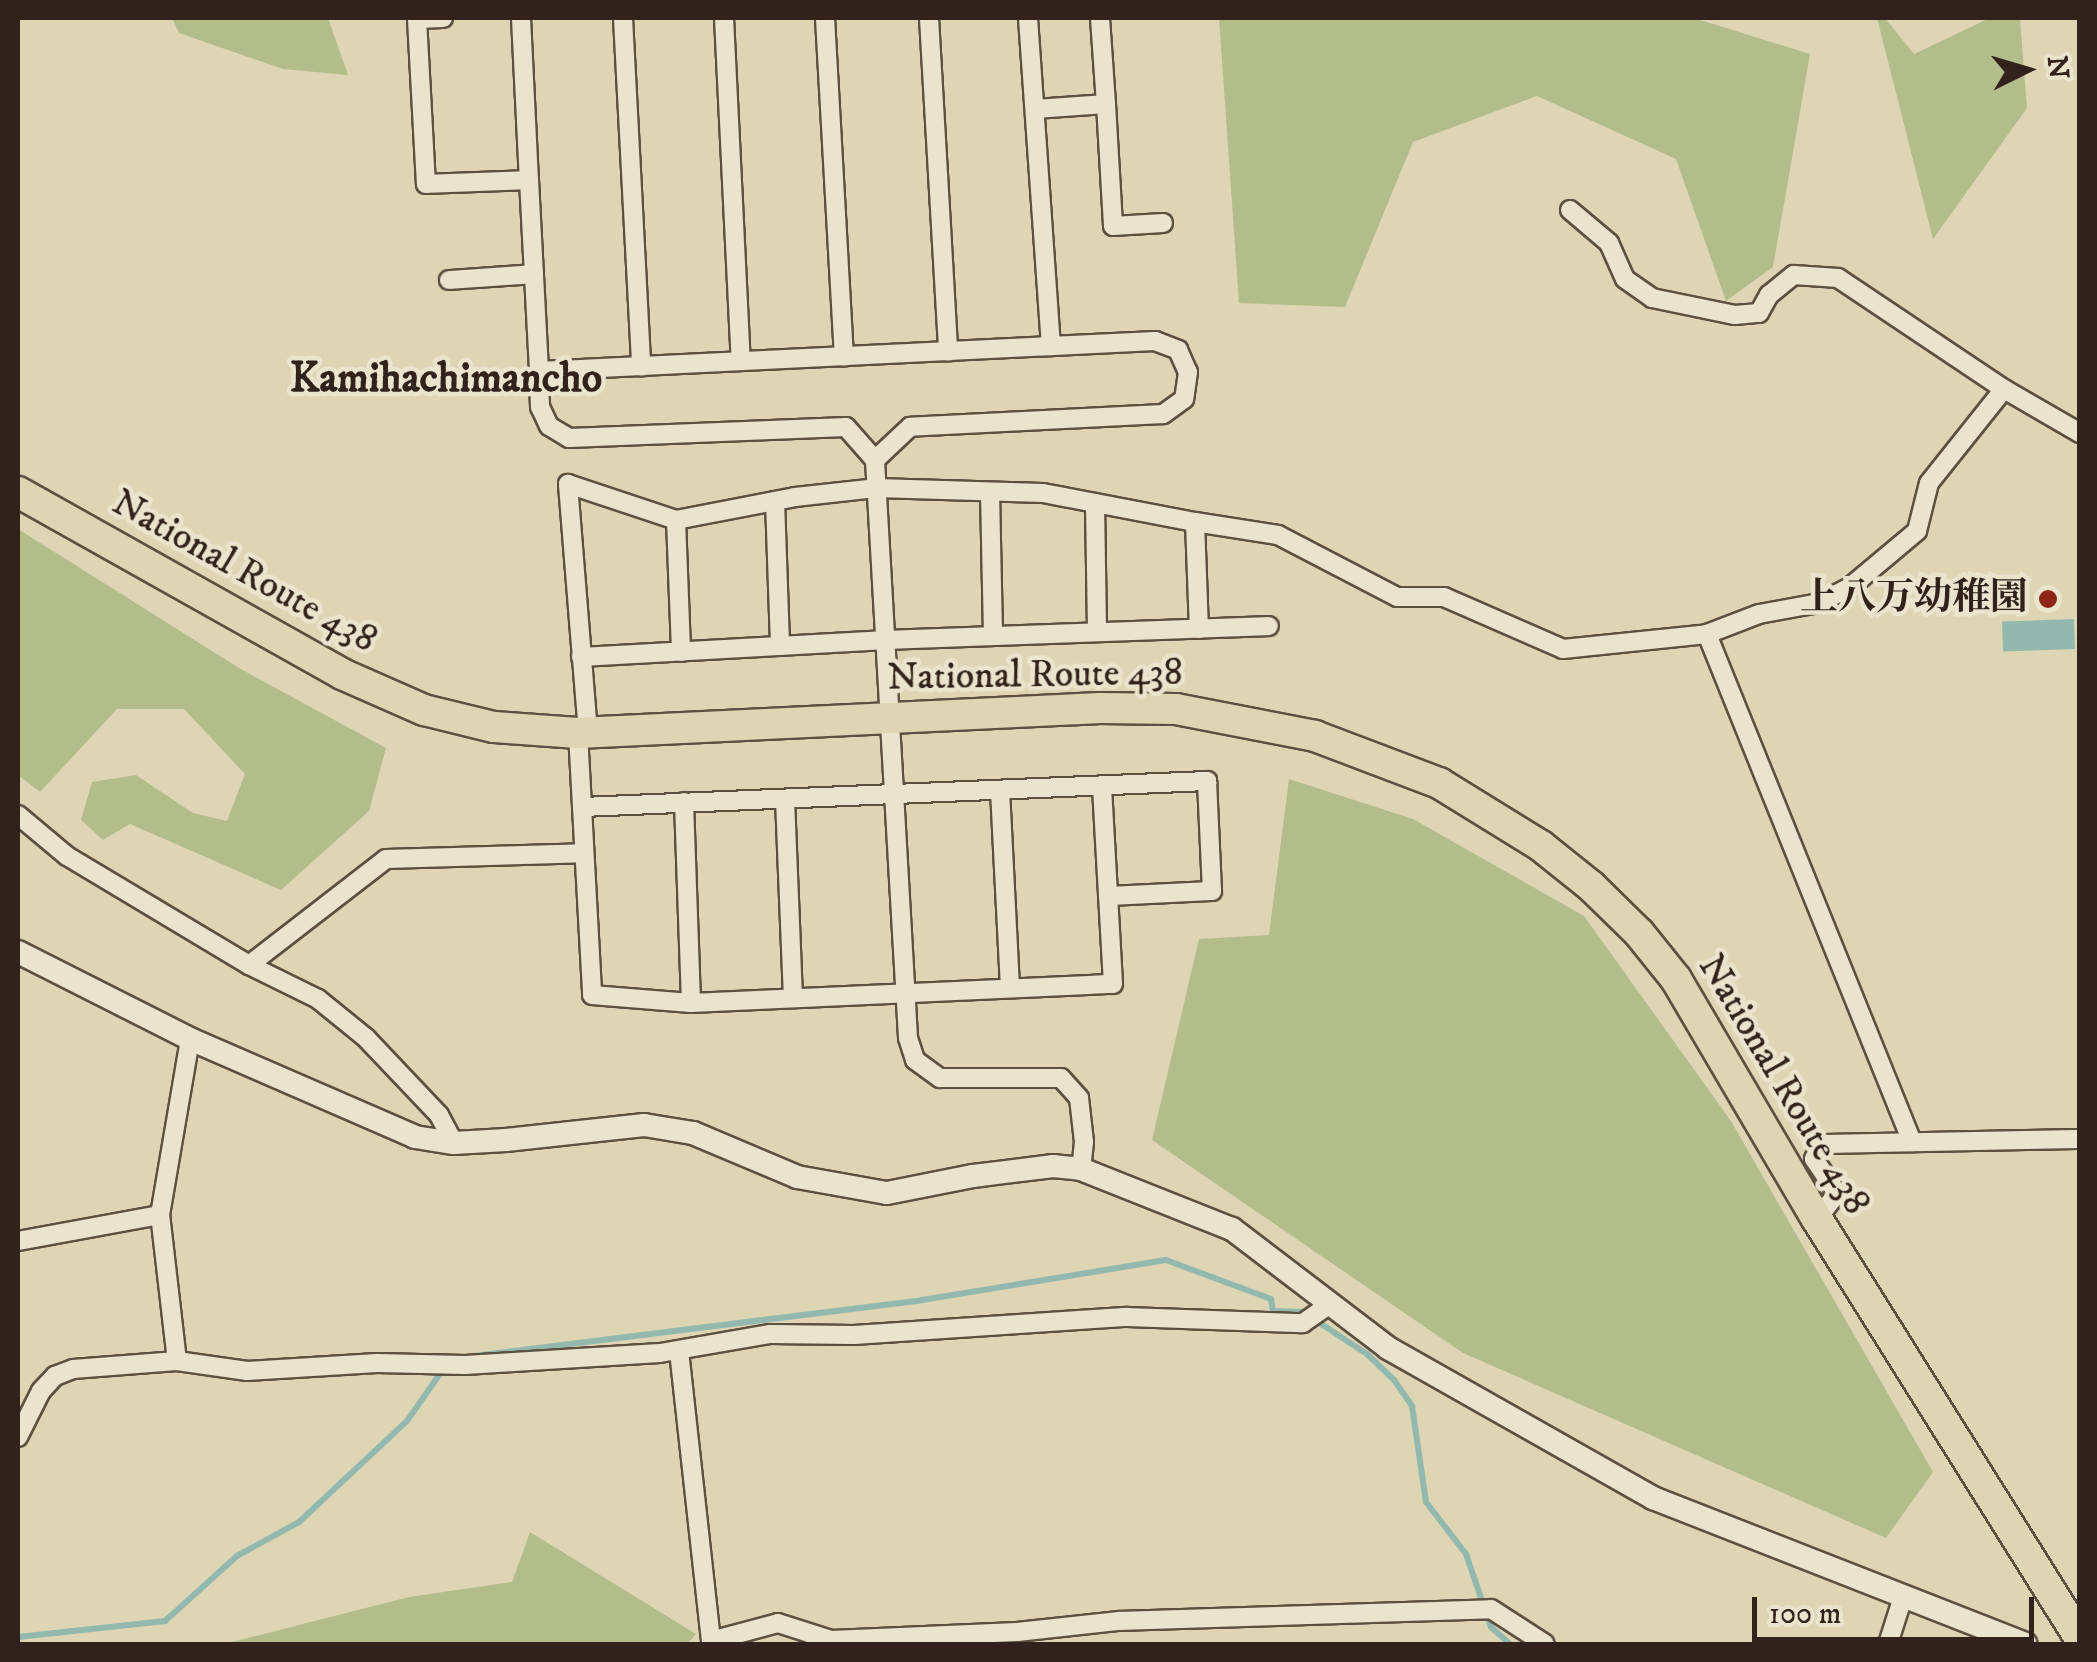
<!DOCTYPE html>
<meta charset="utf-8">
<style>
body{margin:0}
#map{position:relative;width:2097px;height:1662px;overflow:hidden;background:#ded5b4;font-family:"IM FELL DW Pica","Noto Serif JP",serif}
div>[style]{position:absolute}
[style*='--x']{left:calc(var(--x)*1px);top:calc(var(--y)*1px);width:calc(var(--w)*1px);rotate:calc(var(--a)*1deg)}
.green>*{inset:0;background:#b3bd8c}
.water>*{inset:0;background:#93b9ae;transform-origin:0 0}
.stream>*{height:6px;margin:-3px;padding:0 3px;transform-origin:3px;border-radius:3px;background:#93b9ae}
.roads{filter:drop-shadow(2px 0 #5c5041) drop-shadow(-2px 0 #5c5041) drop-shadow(0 2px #5c5041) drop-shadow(0 -2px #5c5041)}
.minor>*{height:18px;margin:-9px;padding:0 9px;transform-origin:9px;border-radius:9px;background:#eae4ce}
.tertiary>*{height:22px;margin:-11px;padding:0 11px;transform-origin:11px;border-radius:11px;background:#eae4ce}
.trunk>*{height:30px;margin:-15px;padding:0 15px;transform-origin:15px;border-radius:15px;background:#ded5b4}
.dots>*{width:28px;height:28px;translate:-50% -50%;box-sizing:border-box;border:5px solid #eae4ce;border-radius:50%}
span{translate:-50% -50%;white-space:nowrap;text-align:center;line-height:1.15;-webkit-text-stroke:9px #eae4ce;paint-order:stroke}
.street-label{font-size:38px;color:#31231b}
.poi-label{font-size:38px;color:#31231b;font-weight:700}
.right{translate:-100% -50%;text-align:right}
.quarter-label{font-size:42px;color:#31231b;font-weight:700}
.frame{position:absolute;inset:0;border:20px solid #31231b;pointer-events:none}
.north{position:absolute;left:1977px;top:20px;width:100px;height:100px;-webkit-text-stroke:8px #eae4ce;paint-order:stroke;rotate:85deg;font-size:28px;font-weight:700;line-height:40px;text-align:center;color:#31231b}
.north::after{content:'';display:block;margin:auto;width:35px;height:45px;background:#31231b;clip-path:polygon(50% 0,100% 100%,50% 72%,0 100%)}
.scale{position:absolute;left:1752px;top:1597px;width:282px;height:45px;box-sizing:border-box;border:5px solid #31231b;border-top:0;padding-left:12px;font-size:30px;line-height:35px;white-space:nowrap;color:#31231b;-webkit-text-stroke:8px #eae4ce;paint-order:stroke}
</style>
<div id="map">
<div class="green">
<i style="clip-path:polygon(172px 18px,328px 18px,348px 75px,283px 69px,179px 33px)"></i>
<i style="clip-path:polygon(1219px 18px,1694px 18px,1810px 54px,1773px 267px,1726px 301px,1676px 159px,1537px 96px,1413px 142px,1345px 307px,1239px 303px)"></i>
<i style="clip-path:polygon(1877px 18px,1885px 18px,1914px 54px,1990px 18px,2020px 18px,2027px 108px,1933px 239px)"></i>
<i style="clip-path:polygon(18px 529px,239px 668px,386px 748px,369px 811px,281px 890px,130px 824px,103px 840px,81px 820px,92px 782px,136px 775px,193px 813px,227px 821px,245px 774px,184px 709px,117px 709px,40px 792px,18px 775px)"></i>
<i style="clip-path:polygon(1289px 779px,1413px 819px,1584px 916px,1731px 1121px,1933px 1472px,1886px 1538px,1463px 1353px,1152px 1140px,1199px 939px,1269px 935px)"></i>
<i style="clip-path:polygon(530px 1532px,696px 1634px,687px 1644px,224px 1644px,409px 1597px,512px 1582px)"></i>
</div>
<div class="water">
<i style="left:2074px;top:619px;width:30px;height:72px;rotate:88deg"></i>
</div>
<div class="stream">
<i style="--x:458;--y:1358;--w:468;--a:-7.1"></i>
<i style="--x:922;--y:1300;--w:247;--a:-9.3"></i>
<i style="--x:1166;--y:1260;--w:112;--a:20.4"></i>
<i style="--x:1271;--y:1299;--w:12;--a:81"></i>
<i style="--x:1273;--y:1311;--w:30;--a:2"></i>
<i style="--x:1303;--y:1312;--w:77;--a:33.3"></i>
<i style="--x:1367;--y:1354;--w:37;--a:44"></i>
<i style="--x:1394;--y:1380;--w:32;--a:55"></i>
<i style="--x:1412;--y:1406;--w:97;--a:81.7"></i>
<i style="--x:1426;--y:1502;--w:66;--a:52.4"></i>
<i style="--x:1466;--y:1554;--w:77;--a:71.1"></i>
<i style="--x:1491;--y:1627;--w:25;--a:42"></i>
<i style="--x:18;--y:1637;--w:148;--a:-6.2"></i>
<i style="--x:165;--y:1621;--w:97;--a:-42.1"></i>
<i style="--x:237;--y:1556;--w:71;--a:-28.7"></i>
<i style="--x:299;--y:1522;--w:148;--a:-43.1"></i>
<i style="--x:407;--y:1421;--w:65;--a:-55.1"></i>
</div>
<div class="roads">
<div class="minor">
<i style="--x:443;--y:18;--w:26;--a:178"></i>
<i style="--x:417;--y:19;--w:165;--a:86.9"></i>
<i style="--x:426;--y:184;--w:103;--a:-2.2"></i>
<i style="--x:529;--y:180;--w:191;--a:87"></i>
<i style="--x:521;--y:18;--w:162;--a:87.2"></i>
<i style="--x:623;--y:18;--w:349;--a:87"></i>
<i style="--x:724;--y:18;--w:343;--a:87.2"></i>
<i style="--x:825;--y:18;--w:339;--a:86.8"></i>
<i style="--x:929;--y:18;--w:334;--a:86.7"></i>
<i style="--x:1028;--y:18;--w:329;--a:86"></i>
<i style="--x:1106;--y:104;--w:122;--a:86.7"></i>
<i style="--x:1113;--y:226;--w:50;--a:-3.4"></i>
<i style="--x:1035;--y:109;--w:71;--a:-4"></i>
<i style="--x:1106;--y:104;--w:86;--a:-94"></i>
<i style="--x:1570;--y:210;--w:51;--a:40.2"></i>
<i style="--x:1609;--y:243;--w:39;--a:66"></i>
<i style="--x:1625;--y:279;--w:33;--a:35"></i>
<i style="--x:1652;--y:298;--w:85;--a:11.6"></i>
<i style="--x:1735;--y:315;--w:24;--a:-5"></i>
<i style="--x:1759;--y:313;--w:21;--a:-61"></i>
<i style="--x:1769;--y:295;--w:32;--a:-39"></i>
<i style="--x:1794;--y:275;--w:44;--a:3.9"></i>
<i style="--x:1838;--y:278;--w:200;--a:33.8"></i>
<i style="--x:449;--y:280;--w:85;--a:-4"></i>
<i style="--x:875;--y:460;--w:44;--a:-131.3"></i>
<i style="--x:846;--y:427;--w:277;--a:177.7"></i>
<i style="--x:569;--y:438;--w:23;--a:-149"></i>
<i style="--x:549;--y:426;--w:21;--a:-115"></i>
<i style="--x:540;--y:407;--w:36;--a:-92"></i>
<i style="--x:539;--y:371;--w:617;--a:-2.79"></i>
<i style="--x:1155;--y:341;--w:25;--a:21"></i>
<i style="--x:1178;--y:350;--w:24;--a:66"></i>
<i style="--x:1188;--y:372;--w:27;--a:98"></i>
<i style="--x:1184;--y:399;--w:26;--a:144"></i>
<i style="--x:1163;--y:414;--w:253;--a:177.1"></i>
<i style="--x:910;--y:427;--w:48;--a:136.7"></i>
<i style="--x:875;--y:460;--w:579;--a:86.73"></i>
<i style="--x:908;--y:1038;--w:23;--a:72"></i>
<i style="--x:915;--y:1060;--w:31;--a:36"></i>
<i style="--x:940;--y:1078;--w:121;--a:0"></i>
<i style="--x:1061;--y:1078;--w:27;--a:48"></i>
<i style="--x:1079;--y:1098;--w:44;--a:83.5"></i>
<i style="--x:1084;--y:1142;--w:27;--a:96"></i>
<i style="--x:990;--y:492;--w:144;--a:88.8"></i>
<i style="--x:775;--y:501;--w:145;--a:88"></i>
<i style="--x:1095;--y:503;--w:129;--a:89.1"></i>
<i style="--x:676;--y:520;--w:132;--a:87.8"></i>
<i style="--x:1195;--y:522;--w:84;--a:8.9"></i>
<i style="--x:1278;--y:535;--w:134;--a:27.5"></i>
<i style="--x:1397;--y:597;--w:47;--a:0"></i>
<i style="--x:1444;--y:597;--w:130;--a:23.6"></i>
<i style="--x:1563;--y:649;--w:145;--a:-5.9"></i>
<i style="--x:1707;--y:634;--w:548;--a:68.02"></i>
<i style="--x:1707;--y:634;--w:56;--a:-21"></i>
<i style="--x:1759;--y:614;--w:61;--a:-10.4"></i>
<i style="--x:1819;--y:603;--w:34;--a:-27"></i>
<i style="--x:1849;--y:588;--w:89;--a:-40"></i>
<i style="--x:1917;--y:531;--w:49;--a:-76"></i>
<i style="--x:1929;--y:483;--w:120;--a:-51.4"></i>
<i style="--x:2004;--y:389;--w:88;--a:30.1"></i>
<i style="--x:581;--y:657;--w:306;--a:-3.2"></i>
<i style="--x:887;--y:640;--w:382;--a:-2.1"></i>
<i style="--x:578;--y:733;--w:262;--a:86.9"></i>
<i style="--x:592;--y:995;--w:99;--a:4.6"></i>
<i style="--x:691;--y:1003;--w:422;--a:-2.6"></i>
<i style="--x:1113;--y:984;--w:199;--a:-93.2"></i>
<i style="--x:588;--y:733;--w:250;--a:-94.6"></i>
<i style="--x:568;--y:484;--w:114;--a:18.4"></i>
<i style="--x:676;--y:520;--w:121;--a:-10.9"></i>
<i style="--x:795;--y:497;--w:81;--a:-6.3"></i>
<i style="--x:876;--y:488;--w:167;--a:1.7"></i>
<i style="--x:1043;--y:493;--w:155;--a:10.8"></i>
<i style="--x:1195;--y:522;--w:107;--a:87.9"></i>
<i style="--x:1000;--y:790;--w:198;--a:87.1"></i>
<i style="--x:785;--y:799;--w:199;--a:87.7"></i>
<i style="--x:684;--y:802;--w:201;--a:88"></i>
<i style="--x:582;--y:807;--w:626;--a:-2.38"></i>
<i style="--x:1207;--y:781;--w:110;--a:87.4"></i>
<i style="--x:1212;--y:891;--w:104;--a:177.2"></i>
<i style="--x:18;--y:815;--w:64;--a:39.9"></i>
<i style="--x:67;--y:856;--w:212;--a:30.9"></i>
<i style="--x:249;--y:965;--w:77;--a:26.2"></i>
<i style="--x:318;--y:999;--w:62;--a:39.1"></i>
<i style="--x:366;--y:1038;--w:106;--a:46.5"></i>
<i style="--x:439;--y:1115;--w:32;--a:62"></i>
<i style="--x:249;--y:965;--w:173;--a:-37.7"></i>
<i style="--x:386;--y:859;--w:197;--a:-1.7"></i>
<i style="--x:1817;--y:1219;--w:33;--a:-52"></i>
<i style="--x:1837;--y:1193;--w:41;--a:-124.1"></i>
<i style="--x:1814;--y:1159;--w:17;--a:-65"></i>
<i style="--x:1821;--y:1144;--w:259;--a:-1.1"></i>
<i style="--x:18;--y:1241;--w:144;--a:-10.4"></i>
<i style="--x:679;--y:1351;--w:292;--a:83.7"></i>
<i style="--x:711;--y:1641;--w:69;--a:-15"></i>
<i style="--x:778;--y:1623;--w:56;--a:17.8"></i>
<i style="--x:831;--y:1640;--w:186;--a:-2.5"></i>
<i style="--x:1017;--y:1632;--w:103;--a:-6.2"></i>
<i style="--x:1119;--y:1621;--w:372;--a:-1.8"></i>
<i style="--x:1491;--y:1609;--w:64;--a:32.9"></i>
<i style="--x:177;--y:1361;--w:147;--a:-96.6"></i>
<i style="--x:160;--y:1215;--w:179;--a:-80.3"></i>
<i style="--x:18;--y:1437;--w:51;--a:-63.4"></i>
<i style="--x:41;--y:1391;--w:21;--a:-47"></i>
<i style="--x:55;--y:1376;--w:19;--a:-21"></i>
<i style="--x:73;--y:1369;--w:104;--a:-4.4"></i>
<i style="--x:177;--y:1361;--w:71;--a:8.1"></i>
<i style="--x:247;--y:1371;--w:130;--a:-3.5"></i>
<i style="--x:377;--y:1363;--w:88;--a:1.3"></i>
<i style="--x:465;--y:1365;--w:195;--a:-3.5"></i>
<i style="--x:660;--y:1353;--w:112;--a:-9.8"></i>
<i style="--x:770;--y:1334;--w:84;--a:0.7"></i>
<i style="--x:854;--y:1335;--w:274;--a:-3.8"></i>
<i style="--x:1127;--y:1317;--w:176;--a:2"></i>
<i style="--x:1303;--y:1323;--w:32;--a:-35"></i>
<i style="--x:1888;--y:1644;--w:49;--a:-72.3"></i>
</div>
<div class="tertiary">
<i style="--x:18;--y:952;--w:193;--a:26.8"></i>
<i style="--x:190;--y:1039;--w:245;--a:23.5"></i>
<i style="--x:415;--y:1137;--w:39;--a:9"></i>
<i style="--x:454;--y:1143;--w:52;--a:-3.3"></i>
<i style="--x:506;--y:1140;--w:139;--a:-6.2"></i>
<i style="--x:644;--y:1125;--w:50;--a:9.3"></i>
<i style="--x:693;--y:1133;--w:113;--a:22.9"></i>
<i style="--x:797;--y:1177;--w:91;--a:10.1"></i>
<i style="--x:887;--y:1193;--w:88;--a:-11.2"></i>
<i style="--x:973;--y:1176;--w:81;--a:-7.1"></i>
<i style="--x:1053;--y:1166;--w:28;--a:6"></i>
<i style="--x:1081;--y:1169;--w:162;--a:21.7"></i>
<i style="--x:1232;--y:1229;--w:196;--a:37.3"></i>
<i style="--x:1388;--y:1348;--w:305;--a:29.5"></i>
<i style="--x:1653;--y:1498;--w:400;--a:21.4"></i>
</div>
<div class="trunk">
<i style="--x:18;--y:492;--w:372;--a:29.3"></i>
<i style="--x:342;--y:674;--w:90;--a:23.7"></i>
<i style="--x:424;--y:710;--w:72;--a:13.7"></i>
<i style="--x:494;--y:727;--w:84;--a:4.1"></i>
<i style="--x:578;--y:733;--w:523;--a:-2.74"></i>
<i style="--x:1100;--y:708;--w:76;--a:0.8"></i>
<i style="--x:1176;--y:709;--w:142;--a:11"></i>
<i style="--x:1315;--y:736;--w:133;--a:20.8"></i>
<i style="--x:1439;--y:783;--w:120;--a:31.7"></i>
<i style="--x:1541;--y:846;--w:64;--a:38.7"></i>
<i style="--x:1591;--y:886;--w:67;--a:44.4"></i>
<i style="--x:1639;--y:933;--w:59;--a:51.2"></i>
<i style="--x:1676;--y:979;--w:278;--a:59.6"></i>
<i style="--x:1817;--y:1219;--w:495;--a:57.9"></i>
</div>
</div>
<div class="dots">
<i style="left:2048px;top:599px;background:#8f2418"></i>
</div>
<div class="street-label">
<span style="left:244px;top:572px;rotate:29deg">National Route 438</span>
<span style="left:1035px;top:676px;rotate:-1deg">National Route 438</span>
<span style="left:1783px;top:1085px;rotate:59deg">National Route 438</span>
</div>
<div class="poi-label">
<span class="right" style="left:2028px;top:599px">上八万幼稚園</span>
</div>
<div class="quarter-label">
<span style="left:446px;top:379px">Kamihachimancho</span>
</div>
<div class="frame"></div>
<div class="north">N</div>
<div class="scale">100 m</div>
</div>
